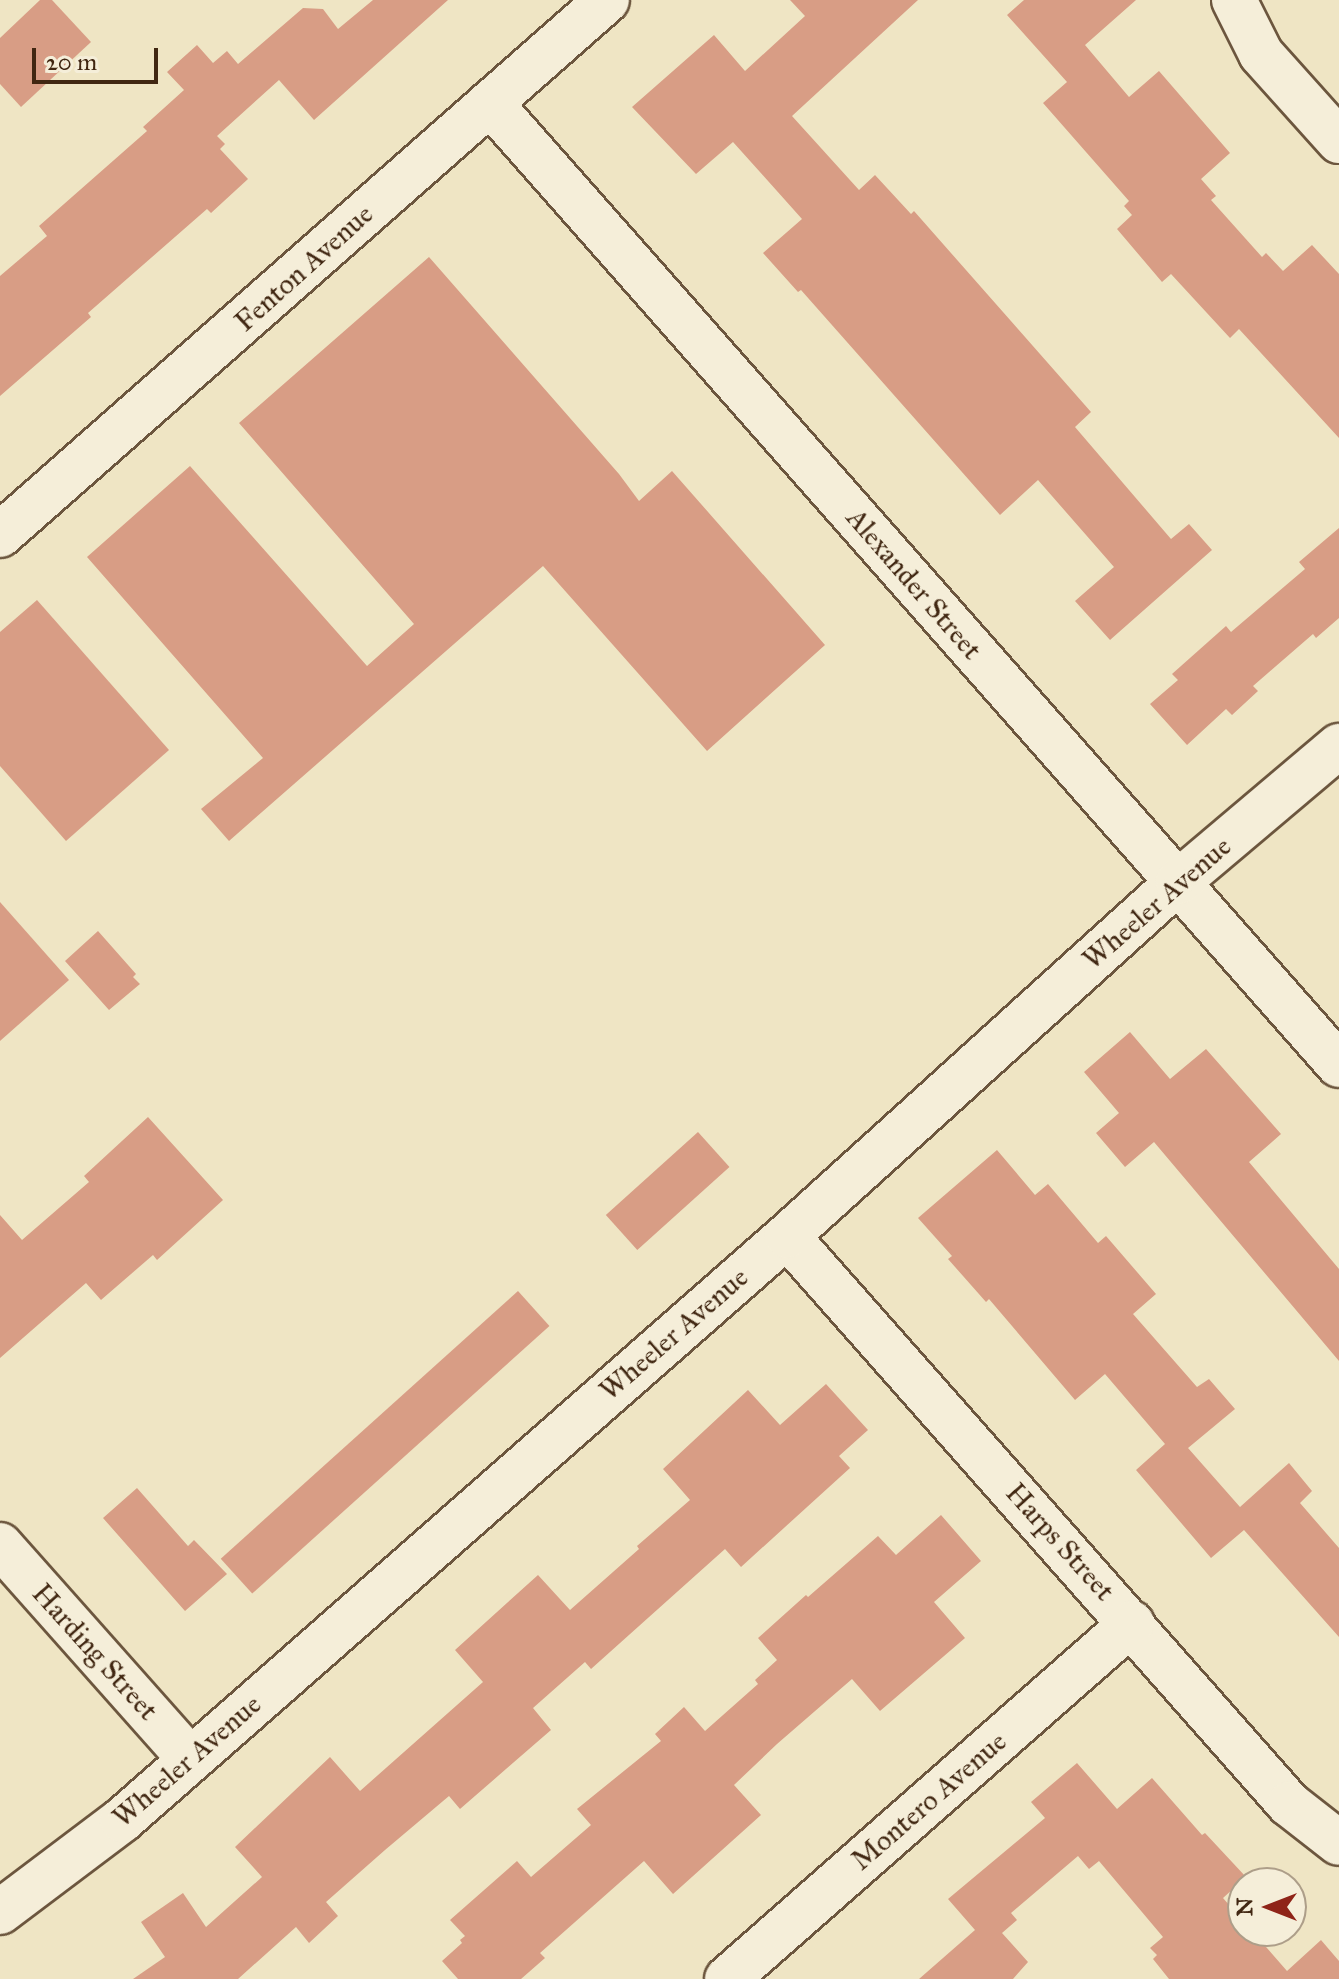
<!DOCTYPE html>
<style>
body{margin:0}
#map{position:relative;width:1339px;height:1979px;overflow:hidden;background:#efe5c4;font-family:"IM FELL Great Primer",serif}
div>[style]{position:absolute}
[style*='--x']{left:calc(var(--x)*1px);top:calc(var(--y)*1px);width:calc(var(--w)*1px);rotate:calc(var(--a)*1deg)}
.building>*{inset:0;background:#d89d85;transform-origin:0 0}
.roads{filter:drop-shadow(2px 0 #6c563e) drop-shadow(-2px 0 #6c563e) drop-shadow(0 2px #6c563e) drop-shadow(0 -2px #6c563e)}
.street>*{height:44px;margin:-22px;padding:0 22px;transform-origin:22px;border-radius:22px;background:#f5eed9}
span{translate:-50% -50%;white-space:nowrap;text-align:center;line-height:1.15;-webkit-text-stroke:6px #f5eed9;paint-order:stroke}
.street-label{font-size:28px;color:#412712}
.north{position:absolute;left:1227px;top:1867px;width:80px;height:80px;box-sizing:border-box;background:#f5eed9;border:2px solid #ad9e89;border-radius:50%;rotate:270deg;font-size:22px;font-weight:700;line-height:32px;text-align:center;color:#412712}
.north::after{content:'';display:block;margin:auto;width:28px;height:36px;background:#8f2418;clip-path:polygon(50% 0,100% 100%,50% 72%,0 100%)}
.scale{position:absolute;left:32px;top:48px;width:126px;height:36px;box-sizing:border-box;border:4px solid #412712;border-top:0;padding-left:10px;font-size:24px;line-height:28px;white-space:nowrap;color:#412712;-webkit-text-stroke:6px #f5eed9;paint-order:stroke}
</style>
<div id="map">
<div class="building">
<i style="clip-path:polygon(40px 0,52px 0,91px 42px,21px 107px,0 84px,0 38px)"></i>
<i style="clip-path:polygon(373px 0,448px 0,314px 120px,279px 80px,217px 136px,225px 144px,220px 149px,248px 179px,211px 213px,207px 209px,88px 313px,91px 317px,0 396px,0 276px,47px 236px,39px 226px,147px 131px,143px 127px,184px 90px,167px 72px,197px 45px,213px 63px,227px 51px,238px 64px,303px 8px,323px 9px,338px 29px)"></i>
<i style="clip-path:polygon(790px 0,918px 0,792px 116px,859px 190px,875px 175px,911px 214px,914px 211px,1091px 412px,1075px 427px,1171px 539px,1189px 524px,1212px 550px,1110px 640px,1075px 601px,1114px 567px,1038px 480px,1000px 515px,801px 290px,798px 292px,763px 253px,802px 219px,733px 142px,696px 174px,632px 107px,714px 35px,745px 71px,805px 16px)"></i>
<i style="clip-path:polygon(1024px 0,1136px 0,1085px 45px,1129px 97px,1159px 71px,1230px 153px,1201px 179px,1216px 196px,1211px 200px,1262px 257px,1266px 253px,1283px 271px,1312px 245px,1339px 274px,1339px 438px,1239px 329px,1230px 338px,1171px 274px,1162px 282px,1117px 229px,1132px 215px,1124px 206px,1129px 201px,1043px 103px,1067px 82px,1007px 15px)"></i>
<i style="clip-path:polygon(429px 257px,619px 474px,639px 501px,672px 471px,825px 645px,707px 751px,543px 566px,229px 841px,201px 809px,263px 758px,87px 557px,190px 466px,367px 666px,414px 624px,239px 423px)"></i>
<i style="clip-path:polygon(1339px 528px,1339px 618px,1316px 638px,1313px 634px,1253px 686px,1258px 691px,1232px 715px,1226px 709px,1187px 745px,1150px 704px,1178px 680px,1172px 674px,1226px 626px,1231px 632px,1305px 569px,1299px 562px)"></i>
<i style="clip-path:polygon(37px 600px,169px 750px,66px 841px,0 766px,0 632px)"></i>
<i style="clip-path:polygon(0 902px,69px 980px,0 1041px)"></i>
<i style="clip-path:polygon(98px 931px,136px 974px,133px 977px,140px 984px,109px 1010px,65px 961px)"></i>
<i style="clip-path:polygon(1130px 1032px,1170px 1079px,1206px 1049px,1281px 1134px,1249px 1162px,1339px 1269px,1339px 1361px,1154px 1142px,1125px 1167px,1096px 1133px,1119px 1113px,1084px 1072px)"></i>
<i style="clip-path:polygon(148px 1117px,223px 1200px,157px 1260px,153px 1255px,101px 1300px,86px 1283px,0 1358px,0 1215px,22px 1240px,89px 1182px,84px 1176px)"></i>
<i style="left:698px;top:1132px;width:47px;height:124px;rotate:48deg"></i>
<i style="clip-path:polygon(997px 1150px,1035px 1195px,1048px 1184px,1098px 1243px,1106px 1236px,1156px 1294px,1133px 1314px,1197px 1387px,1209px 1379px,1235px 1409px,1188px 1448px,1240px 1507px,1289px 1463px,1312px 1491px,1300px 1503px,1339px 1548px,1339px 1637px,1244px 1530px,1211px 1558px,1136px 1470px,1165px 1444px,1105px 1374px,1075px 1400px,989px 1299px,986px 1302px,948px 1259px,952px 1256px,918px 1218px)"></i>
<i style="left:518px;top:1291px;width:47px;height:400px;rotate:48deg"></i>
<i style="clip-path:polygon(826px 1384px,868px 1430px,839px 1456px,850px 1468px,741px 1567px,725px 1549px,591px 1669px,585px 1662px,533px 1708px,551px 1730px,460px 1809px,449px 1796px,385px 1850px,326px 1902px,338px 1916px,309px 1943px,296px 1927px,238px 1979px,133px 1979px,165px 1957px,141px 1922px,183px 1893px,206px 1927px,262px 1877px,235px 1847px,330px 1757px,360px 1791px,483px 1682px,455px 1650px,538px 1575px,570px 1610px,639px 1549px,637px 1546px,690px 1500px,663px 1469px,748px 1390px,780px 1425px)"></i>
<i style="clip-path:polygon(137px 1488px,188px 1546px,194px 1540px,227px 1574px,185px 1611px,103px 1518px)"></i>
<i style="clip-path:polygon(941px 1515px,981px 1561px,934px 1602px,965px 1638px,880px 1711px,852px 1679px,777px 1744px,734px 1785px,761px 1815px,673px 1894px,644px 1861px,540px 1953px,545px 1958px,521px 1979px,458px 1979px,442px 1961px,462px 1943px,460px 1940px,465px 1936px,450px 1920px,517px 1861px,531px 1877px,591px 1825px,577px 1809px,661px 1741px,655px 1734px,684px 1707px,705px 1731px,758px 1684px,755px 1680px,777px 1660px,758px 1638px,806px 1595px,808px 1597px,878px 1536px,896px 1555px)"></i>
<i style="clip-path:polygon(1077px 1763px,1117px 1809px,1152px 1778px,1202px 1835px,1205px 1833px,1246px 1877px,1223px 1898px,1243px 1921px,1243px 1931px,1252px 1931px,1287px 1971px,1321px 1940px,1339px 1961px,1339px 1979px,1169px 1979px,1153px 1959px,1157px 1955px,1150px 1948px,1163px 1937px,1099px 1861px,1089px 1869px,1078px 1856px,1011px 1913px,1017px 1920px,1002px 1933px,1028px 1962px,1013px 1979px,919px 1979px,975px 1930px,948px 1899px,1045px 1818px,1031px 1802px)"></i>
</div>
<div class="roads">
<div class="street">
<i style="--x:1234;--y:0;--w:60;--a:63.4"></i>
<i style="--x:1261;--y:54;--w:117;--a:48.1"></i>
<i style="--x:490;--y:103;--w:1283;--a:48.57"></i>
<i style="--x:0;--y:535;--w:809;--a:-41.39"></i>
<i style="--x:787;--y:1236;--w:758;--a:48.53"></i>
<i style="--x:1289;--y:1804;--w:63;--a:38"></i>
<i style="--x:0;--y:1545;--w:286;--a:48.4"></i>
<i style="--x:0;--y:1912;--w:153;--a:-37"></i>
<i style="--x:122;--y:1820;--w:885;--a:-41.29"></i>
<i style="--x:787;--y:1236;--w:527;--a:-42.16"></i>
<i style="--x:1178;--y:882;--w:211;--a:-40.2"></i>
<i style="--x:727;--y:1979;--w:539;--a:-41.32"></i>
</div>
</div>
<div class="street-label">
<span style="left:304px;top:268px;rotate:-42deg">Fenton Avenue</span>
<span style="left:914px;top:584px;rotate:49deg">Alexander Street</span>
<span style="left:1157px;top:903px;rotate:-41deg">Wheeler Avenue</span>
<span style="left:674px;top:1334px;rotate:-41deg">Wheeler Avenue</span>
<span style="left:1060px;top:1542px;rotate:48deg">Harps Street</span>
<span style="left:95px;top:1652px;rotate:48deg">Harding Street</span>
<span style="left:187px;top:1761px;rotate:-41deg">Wheeler Avenue</span>
<span style="left:929px;top:1801px;rotate:-41deg">Montero Avenue</span>
</div>
<div class="north">N</div>
<div class="scale">20 m</div>
</div>
